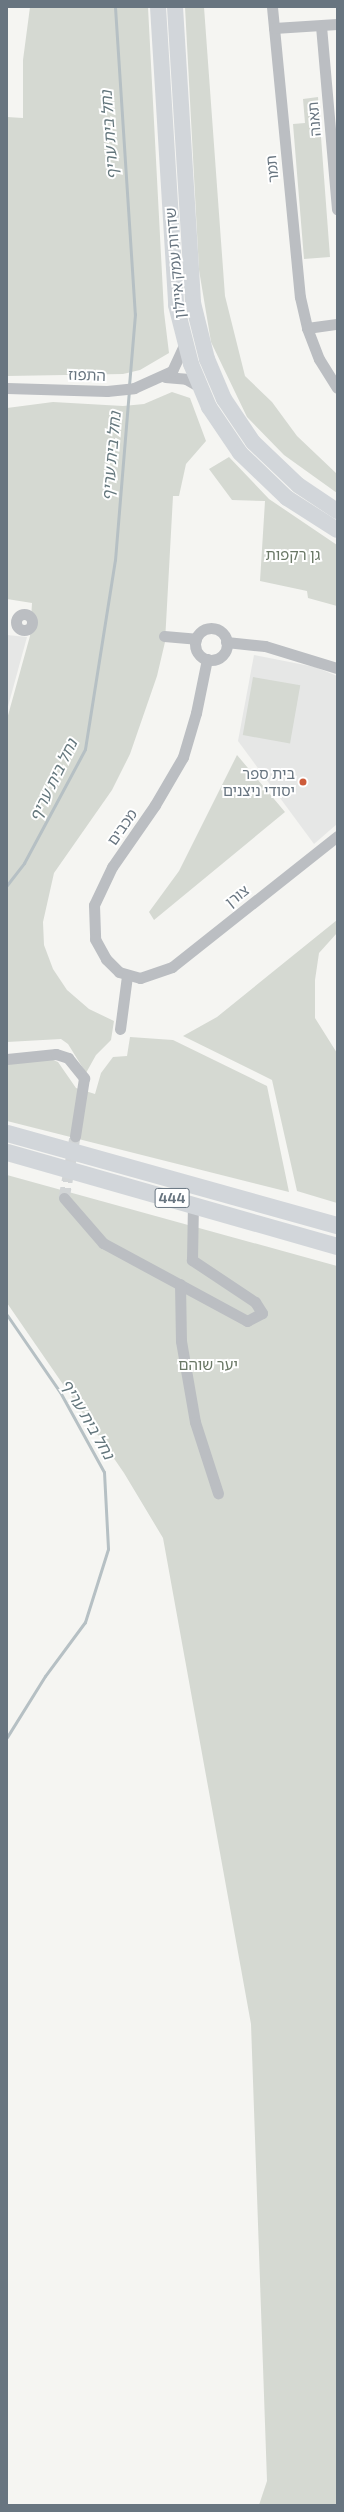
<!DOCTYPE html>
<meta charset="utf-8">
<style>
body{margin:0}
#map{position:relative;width:344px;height:2512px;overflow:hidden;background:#f5f5f2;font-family:"Exo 2","Noto Sans Hebrew",sans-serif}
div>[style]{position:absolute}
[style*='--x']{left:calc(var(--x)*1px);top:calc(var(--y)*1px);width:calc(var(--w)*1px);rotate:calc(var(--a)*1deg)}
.built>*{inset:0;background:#e6e7e6}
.green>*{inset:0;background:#d5d9d2;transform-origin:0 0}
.stream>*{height:3px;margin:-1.5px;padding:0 1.5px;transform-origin:1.5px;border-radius:1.5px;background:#b6c0c4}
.street-tunnel>*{height:11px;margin-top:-5.5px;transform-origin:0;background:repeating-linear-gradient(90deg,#d2d5d6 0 11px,transparent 0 16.5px)}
.street>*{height:11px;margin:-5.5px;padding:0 5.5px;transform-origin:5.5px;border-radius:5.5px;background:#bbbec2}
.street>.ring{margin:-5.5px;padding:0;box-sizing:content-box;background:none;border:11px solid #bbbec2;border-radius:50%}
.secondary>*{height:16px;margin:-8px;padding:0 8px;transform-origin:8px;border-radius:8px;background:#d2d6da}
.primary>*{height:17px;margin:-8.5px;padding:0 8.5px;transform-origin:8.5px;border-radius:8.5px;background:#d2d6da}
.dots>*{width:11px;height:11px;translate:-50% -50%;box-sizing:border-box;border:2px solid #fff;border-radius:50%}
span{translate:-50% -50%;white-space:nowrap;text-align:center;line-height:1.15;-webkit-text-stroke:4px #fff;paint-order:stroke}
.shield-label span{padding:1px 3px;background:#fff;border:1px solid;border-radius:3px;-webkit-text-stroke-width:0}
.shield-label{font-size:14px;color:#687580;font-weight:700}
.street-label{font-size:15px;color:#687580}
.park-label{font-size:15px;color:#6a7866}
.poi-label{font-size:15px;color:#687580}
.right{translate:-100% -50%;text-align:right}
.water-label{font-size:16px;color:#63767c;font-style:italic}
.frame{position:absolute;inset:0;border:8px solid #687580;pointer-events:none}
</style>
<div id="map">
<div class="built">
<i style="clip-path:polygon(7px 635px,27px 637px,7px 710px)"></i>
<i style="clip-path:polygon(254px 655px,315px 667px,337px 676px,337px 824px,314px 844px,238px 741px)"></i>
</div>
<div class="green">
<i style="clip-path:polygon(30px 7px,148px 7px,164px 312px,169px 353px,140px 370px,123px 374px,7px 376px,7px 117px,23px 118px,23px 60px)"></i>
<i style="clip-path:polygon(185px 7px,204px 7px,225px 296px,245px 376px,272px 402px,297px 436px,337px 474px,337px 493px,284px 455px,247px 417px,211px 342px,199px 270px)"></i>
<i style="clip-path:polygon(318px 97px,330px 257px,304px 259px,293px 124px,305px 123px,303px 99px)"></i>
<i style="clip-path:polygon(172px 392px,190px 398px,206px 441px,186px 464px,179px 496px,173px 496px,165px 642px,157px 676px,130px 754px,112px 790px,54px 873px,43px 922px,44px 945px,53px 969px,67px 990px,89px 1009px,114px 1021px,111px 1040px,96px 1055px,86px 1073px,68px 1044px,61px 1039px,7px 1042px,7px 719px,30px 636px,32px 603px,7px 599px,7px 408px,53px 402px,123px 406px,144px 404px)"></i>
<i style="clip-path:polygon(229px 457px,269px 499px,337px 545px,337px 606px,308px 598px,307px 591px,260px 581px,265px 501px,232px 500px,209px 469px)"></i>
<i style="left:253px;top:677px;width:48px;height:59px;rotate:10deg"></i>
<i style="clip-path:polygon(237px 755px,285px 812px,154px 920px,149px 912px,179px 871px)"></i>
<i style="clip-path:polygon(337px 920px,337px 933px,319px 953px,315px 980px,315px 1018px,337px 1053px,337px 1203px,297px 1191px,272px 1080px,183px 1036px,217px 1017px)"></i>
<i style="clip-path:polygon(130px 1037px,173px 1040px,267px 1086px,289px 1192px,7px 1121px,7px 1061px,41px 1055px,58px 1062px,76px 1088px,95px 1094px,101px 1073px,113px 1057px,127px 1056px)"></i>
<i style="clip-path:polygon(7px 1175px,337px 1266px,337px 2505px,259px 2505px,267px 2481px,251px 2024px,163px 1538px,124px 1473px,7px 1303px)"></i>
</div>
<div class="stream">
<i style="--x:115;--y:7;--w:308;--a:86.3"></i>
<i style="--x:135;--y:314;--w:71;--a:94.8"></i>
<i style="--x:7;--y:885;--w:28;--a:-52"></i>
<i style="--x:24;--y:863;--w:129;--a:-61.8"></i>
<i style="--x:85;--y:749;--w:191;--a:-81"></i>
<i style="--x:115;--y:560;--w:170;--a:-85.3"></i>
<i style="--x:7;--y:1315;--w:93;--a:55.5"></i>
<i style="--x:60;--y:1392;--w:91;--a:61.2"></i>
<i style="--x:104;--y:1472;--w:77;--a:87"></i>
<i style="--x:108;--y:1549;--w:77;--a:107.5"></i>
<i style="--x:85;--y:1622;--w:67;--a:126.5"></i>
<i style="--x:45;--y:1676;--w:72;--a:121.9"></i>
</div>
<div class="street-tunnel">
<i style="--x:64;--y:1198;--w:63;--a:-79.9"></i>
</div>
<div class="street">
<i style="--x:272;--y:7;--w:291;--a:84.5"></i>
<i style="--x:300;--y:297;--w:32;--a:77"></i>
<i style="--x:307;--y:328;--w:33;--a:69"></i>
<i style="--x:319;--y:359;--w:34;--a:58"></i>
<i style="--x:321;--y:26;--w:184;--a:85"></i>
<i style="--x:274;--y:28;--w:63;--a:-3.6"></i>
<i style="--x:307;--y:328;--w:30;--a:-8"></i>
<i style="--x:165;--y:377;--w:21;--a:5"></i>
<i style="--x:186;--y:379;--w:16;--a:30"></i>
<i style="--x:7;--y:388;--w:100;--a:1.7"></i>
<i style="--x:107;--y:391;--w:27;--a:-6"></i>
<i style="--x:134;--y:388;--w:42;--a:-24.1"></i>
<i style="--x:172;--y:371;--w:31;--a:-65"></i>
<i class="ring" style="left:16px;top:614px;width:5px;height:5px"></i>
<i class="ring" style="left:195px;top:628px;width:21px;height:21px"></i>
<i style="--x:164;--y:636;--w:32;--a:5"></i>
<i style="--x:226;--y:642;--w:39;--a:6"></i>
<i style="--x:265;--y:646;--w:75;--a:17"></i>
<i style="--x:207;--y:659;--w:55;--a:101.5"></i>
<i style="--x:196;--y:713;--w:46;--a:106.5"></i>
<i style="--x:183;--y:757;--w:56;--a:120.3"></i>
<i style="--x:155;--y:805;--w:75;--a:124.7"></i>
<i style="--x:112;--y:867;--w:42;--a:115.3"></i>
<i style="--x:94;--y:905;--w:34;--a:88"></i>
<i style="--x:95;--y:939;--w:23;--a:61"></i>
<i style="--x:106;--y:959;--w:18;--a:45"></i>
<i style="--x:119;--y:972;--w:22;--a:16"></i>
<i style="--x:140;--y:978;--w:34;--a:-19"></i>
<i style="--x:172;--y:967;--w:211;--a:-38.4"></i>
<i style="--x:120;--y:1029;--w:53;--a:-82.5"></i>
<i style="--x:7;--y:1059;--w:49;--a:-5.8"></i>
<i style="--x:56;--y:1054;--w:13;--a:18"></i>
<i style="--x:68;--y:1058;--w:26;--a:51"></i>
<i style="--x:84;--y:1078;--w:59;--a:98.8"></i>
<i style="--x:64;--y:1198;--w:60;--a:49.1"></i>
<i style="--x:103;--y:1243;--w:164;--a:28.4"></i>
<i style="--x:247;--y:1321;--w:17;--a:-28"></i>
<i style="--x:262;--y:1313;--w:13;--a:-122"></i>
<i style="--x:255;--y:1302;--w:76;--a:-146.3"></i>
<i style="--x:192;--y:1260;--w:56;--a:-89"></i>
<i style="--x:180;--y:1284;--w:57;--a:89"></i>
<i style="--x:181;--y:1341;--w:82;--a:80.2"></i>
<i style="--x:195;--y:1422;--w:75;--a:72.1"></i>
</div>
<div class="secondary">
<i style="--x:158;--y:7;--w:299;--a:86.5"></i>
<i style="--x:176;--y:305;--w:61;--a:75.7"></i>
<i style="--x:191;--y:364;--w:47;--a:67.3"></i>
<i style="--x:209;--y:407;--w:55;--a:56"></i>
<i style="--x:240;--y:453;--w:65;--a:43.8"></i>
<i style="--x:287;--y:498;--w:59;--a:32.6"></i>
<i style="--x:175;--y:7;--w:297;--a:86.5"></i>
<i style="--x:193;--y:303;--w:58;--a:76"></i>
<i style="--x:207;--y:359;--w:43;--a:67"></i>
<i style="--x:224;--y:399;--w:52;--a:56"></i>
<i style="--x:253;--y:442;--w:62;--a:43.7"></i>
<i style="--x:298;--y:485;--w:47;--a:33.7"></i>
</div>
<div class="primary">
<i style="--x:7;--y:1133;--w:343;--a:15.6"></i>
<i style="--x:7;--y:1152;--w:343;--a:15.9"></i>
</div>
<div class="dots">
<i style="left:303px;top:782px;background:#cd5b3a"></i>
</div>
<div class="shield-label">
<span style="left:172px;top:1198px">444</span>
</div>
<div class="street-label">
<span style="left:314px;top:119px;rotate:-95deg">תאנה</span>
<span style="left:272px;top:169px;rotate:-96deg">תמר</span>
<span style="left:175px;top:263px;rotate:-95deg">שדרות עמק איילון</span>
<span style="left:87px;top:375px;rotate:2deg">התפוז</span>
<span style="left:122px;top:827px;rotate:-55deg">מכבים</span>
<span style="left:237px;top:896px;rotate:-38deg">צורן</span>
</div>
<div class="park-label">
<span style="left:293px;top:555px">גן רקפות</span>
<span style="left:208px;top:1365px">יער שוהם</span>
</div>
<div class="poi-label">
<span class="right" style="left:295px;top:782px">בית ספר<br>יסודי ניצנים</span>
</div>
<div class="water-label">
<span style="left:109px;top:135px;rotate:-94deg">נחל בית עריף</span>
<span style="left:111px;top:456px;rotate:-85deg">נחל בית עריף</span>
<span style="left:53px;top:780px;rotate:-64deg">נחל בית עריף</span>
<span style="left:88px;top:1419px;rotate:60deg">נחל בית עריף</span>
</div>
<div class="frame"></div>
</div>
